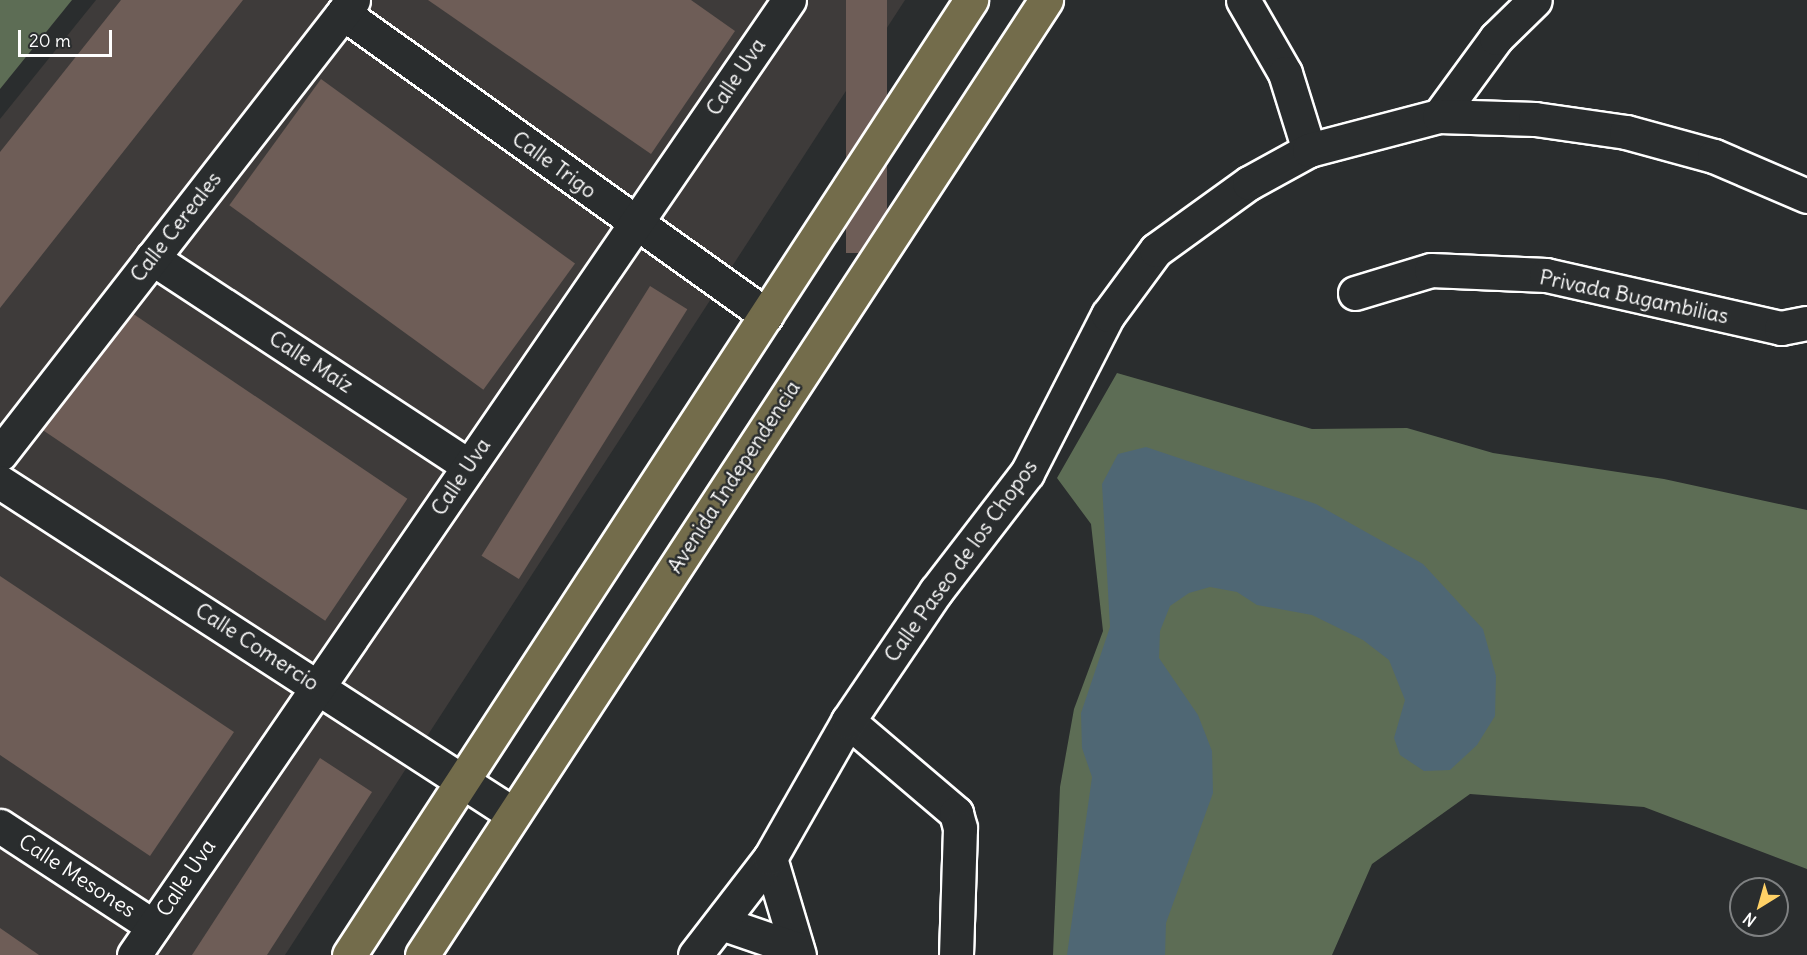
<!DOCTYPE html>
<meta charset="utf-8">
<style>
body{margin:0}
#map{position:relative;width:1807px;height:955px;overflow:hidden;background:#2a2d2e;font-family:Delius,sans-serif}
div>[style]{position:absolute}
[style*='--x']{left:calc(var(--x)*1px);top:calc(var(--y)*1px);width:calc(var(--w)*1px);rotate:calc(var(--a)*1deg)}
.built>*{inset:0;background:#3e3b3a}
.green>*{inset:0;background:#5d6d55}
.water>*{inset:0;background:#4f6774}
.building>*{inset:0;background:#6e5d57;transform-origin:0 0}
.roads{filter:drop-shadow(2px 0 #fff) drop-shadow(-2px 0 #fff) drop-shadow(0 2px #fff) drop-shadow(0 -2px #fff)}
.minor>*{height:33px;margin:-16.5px;padding:0 16.5px;transform-origin:16.5px;border-radius:16.5px;background:#2a2d2e}
.major>*{height:33px;margin:-16.5px;padding:0 16.5px;transform-origin:16.5px;border-radius:16.5px;background:#736c4b}
span{translate:-50% -50%;white-space:nowrap;text-align:center;line-height:1.15;-webkit-text-stroke:5px #2a2d2e;paint-order:stroke}
.street-label{font-size:21px;color:#fff}
.north{position:absolute;left:1729px;top:877px;width:60px;height:60px;box-sizing:border-box;background:#2a2d2e;border:2px solid #7f8182;border-radius:50%;rotate:217deg;font-size:16px;font-weight:700;line-height:24px;text-align:center;color:#fff}
.north::after{content:'';display:block;margin:auto;width:21px;height:27px;background:#ffd166;clip-path:polygon(50% 0,100% 100%,50% 72%,0 100%)}
.scale{position:absolute;left:18px;top:30px;width:94px;height:27px;box-sizing:border-box;border:3px solid #fff;border-top:0;padding-left:8px;font-size:18px;line-height:21px;white-space:nowrap;color:#fff;-webkit-text-stroke:4px #2a2d2e;paint-order:stroke}
</style>
<div id="map">
<div class="built">
<i style="clip-path:polygon(96px 0,905px 0,285px 955px,0 955px,0 119px)"></i>
</div>
<div class="green">
<i style="clip-path:polygon(0 0,72px 0,0 89px)"></i>
<i style="clip-path:polygon(1117px 373px,1312px 429px,1407px 428px,1493px 453px,1664px 479px,1807px 510px,1807px 869px,1644px 807px,1470px 794px,1372px 864px,1332px 955px,1053px 955px,1060px 787px,1074px 709px,1103px 631px,1091px 524px,1057px 478px)"></i>
</div>
<div class="water">
<i style="clip-path:polygon(1146px 447px,1316px 504px,1423px 564px,1483px 629px,1496px 676px,1495px 716px,1477px 745px,1450px 770px,1424px 771px,1400px 755px,1394px 738px,1405px 700px,1389px 660px,1363px 640px,1312px 615px,1257px 605px,1237px 592px,1210px 587px,1189px 593px,1170px 606px,1160px 631px,1159px 658px,1198px 715px,1212px 751px,1213px 793px,1166px 923px,1165px 955px,1067px 955px,1092px 777px,1082px 748px,1081px 713px,1110px 627px,1102px 484px,1118px 454px)"></i>
</div>
<div class="building">
<i style="clip-path:polygon(121px 0,243px 0,0 308px,0 152px)"></i>
<i style="clip-path:polygon(428px 0,691px 0,735px 31px,651px 154px)"></i>
<i style="left:846px;top:0;width:41px;height:253px"></i>
<i style="left:321px;top:79px;width:314px;height:156px;rotate:36deg"></i>
<i style="left:650px;top:286px;width:44px;height:318px;rotate:32deg"></i>
<i style="left:123px;top:307px;width:343px;height:147px;rotate:34deg"></i>
<i style="clip-path:polygon(0 576px,234px 732px,150px 856px,0 755px)"></i>
<i style="clip-path:polygon(320px 758px,372px 792px,267px 955px,192px 955px)"></i>
<i style="clip-path:polygon(0 928px,39px 955px,0 955px)"></i>
</div>
<div class="roads">
<div class="minor">
<i style="--x:1243;--y:0;--w:84;--a:60.1"></i>
<i style="--x:1285;--y:73;--w:81;--a:72.7"></i>
<i style="--x:343;--y:13;--w:520;--a:35.52"></i>
<i style="--x:1439;--y:116;--w:97;--a:-53.8"></i>
<i style="--x:1496;--y:38;--w:54;--a:-44.3"></i>
<i style="--x:152;--y:258;--w:379;--a:33.3"></i>
<i style="--x:1355;--y:293;--w:79;--a:-16.8"></i>
<i style="--x:1431;--y:270;--w:115;--a:2.5"></i>
<i style="--x:1546;--y:275;--w:241;--a:12.7"></i>
<i style="--x:1781;--y:328;--w:26;--a:-11"></i>
<i style="--x:0;--y:454;--w:575;--a:-52.13"></i>
<i style="--x:0;--y:482;--w:611;--a:32.91"></i>
<i style="--x:848;--y:721;--w:142;--a:40.4"></i>
<i style="--x:956;--y:813;--w:16;--a:75"></i>
<i style="--x:960;--y:828;--w:127;--a:91.8"></i>
<i style="--x:0;--y:826;--w:183;--a:33.2"></i>
<i style="--x:770;--y:858;--w:101;--a:73.4"></i>
<i style="--x:721;--y:923;--w:80;--a:18.9"></i>
<i style="--x:134;--y:955;--w:1158;--a:-55.56"></i>
<i style="--x:695;--y:955;--w:123;--a:-52.3"></i>
<i style="--x:770;--y:858;--w:158;--a:-60.3"></i>
<i style="--x:848;--y:721;--w:157;--a:-55.9"></i>
<i style="--x:936;--y:591;--w:149;--a:-52.4"></i>
<i style="--x:1027;--y:473;--w:178;--a:-62.9"></i>
<i style="--x:1108;--y:315;--w:81;--a:-53.6"></i>
<i style="--x:1156;--y:250;--w:115;--a:-35.8"></i>
<i style="--x:1249;--y:183;--w:68;--a:-28.8"></i>
<i style="--x:1309;--y:150;--w:134;--a:-14.7"></i>
<i style="--x:1439;--y:116;--w:96;--a:1.8"></i>
<i style="--x:1535;--y:119;--w:92;--a:8.1"></i>
<i style="--x:1626;--y:132;--w:91;--a:15.3"></i>
<i style="--x:1714;--y:156;--w:101;--a:23.3"></i>
</div>
<div class="major">
<i style="--x:349;--y:955;--w:1140;--a:-56.92"></i>
<i style="--x:422;--y:955;--w:1141;--a:-56.84"></i>
</div>
</div>
<div class="street-label">
<span style="left:736px;top:77px;rotate:-56deg">Calle Uva</span>
<span style="left:554px;top:165px;rotate:36deg">Calle Trigo</span>
<span style="left:176px;top:227px;rotate:-52deg">Calle Cereales</span>
<span style="left:1634px;top:297px;rotate:12deg">Privada Bugambilias</span>
<span style="left:311px;top:362px;rotate:33deg">Calle Maíz</span>
<span style="left:461px;top:477px;rotate:-56deg">Calle Uva</span>
<span style="left:734px;top:477px;rotate:-57deg">Avenida Independencia</span>
<span style="left:961px;top:561px;rotate:-54deg">Calle Paseo de los Chopos</span>
<span style="left:257px;top:647px;rotate:33deg">Calle Comercio</span>
<span style="left:77px;top:876px;rotate:33deg">Calle Mesones</span>
<span style="left:186px;top:878px;rotate:-56deg">Calle Uva</span>
</div>
<div class="north">N</div>
<div class="scale">20 m</div>
</div>
